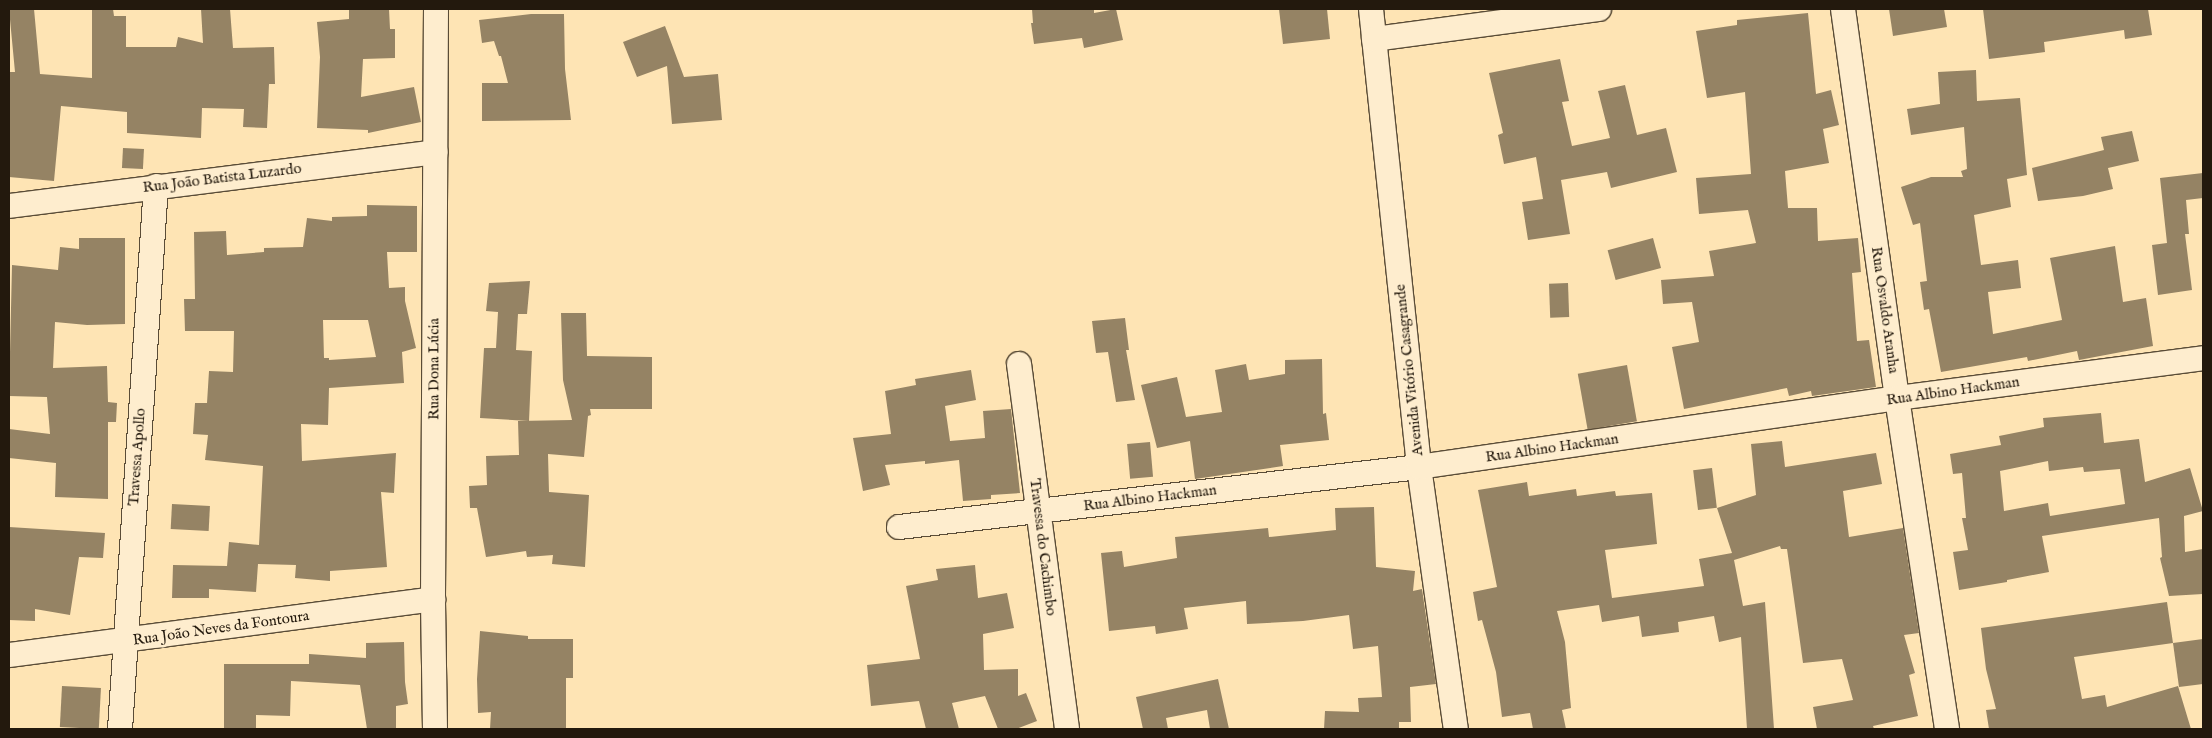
<!DOCTYPE html>
<meta charset="utf-8">
<style>
body{margin:0}
#map{position:relative;width:2212px;height:738px;overflow:hidden;background:#fee4b4;font-family:"IM FELL English",serif}
div>[style]{position:absolute}
[style*='--x']{left:calc(var(--x)*1px);top:calc(var(--y)*1px);width:calc(var(--w)*1px);rotate:calc(var(--a)*1deg)}
.building>*{inset:0;background:#958364;transform-origin:0 0}
.roads{filter:drop-shadow(1px 0 #5a4c37) drop-shadow(-1px 0 #5a4c37) drop-shadow(0 1px #5a4c37) drop-shadow(0 -1px #5a4c37)}
.minor>*{height:24px;margin:-12px;padding:0 12px;transform-origin:12px;border-radius:12px;background:#feedce}
span{translate:-50% -50%;white-space:nowrap;text-align:center;line-height:1.15;-webkit-text-stroke:5px #feedce;paint-order:stroke}
.street-label{font-size:15px;color:#23190d}
.frame{position:absolute;inset:0;border:10px solid #23190d;pointer-events:none}
</style>
<div id="map">
<div class="building">
<i style="clip-path:polygon(9px 9px,34px 9px,40px 74px,92px 78px,92px 9px,113px 9px,114px 16px,126px 16px,126px 47px,176px 47px,178px 37px,203px 43px,201px 9px,230px 9px,233px 48px,274px 47px,275px 84px,269px 84px,267px 128px,243px 127px,244px 109px,202px 108px,201px 138px,127px 133px,127px 112px,61px 106px,54px 181px,9px 177px,9px 72px,15px 72px)"></i>
<i style="clip-path:polygon(349px 9px,389px 9px,390px 29px,395px 29px,395px 58px,363px 59px,361px 97px,414px 87px,421px 122px,368px 133px,368px 130px,317px 128px,320px 57px,317px 22px,349px 19px)"></i>
<i style="clip-path:polygon(1032px 9px,1094px 9px,1094px 13px,1116px 9px,1123px 40px,1084px 48px,1082px 38px,1034px 44px,1031px 23px,1033px 23px)"></i>
<i style="clip-path:polygon(1279px 9px,1327px 9px,1330px 39px,1283px 44px)"></i>
<i style="clip-path:polygon(1889px 9px,1944px 9px,1947px 27px,1893px 36px)"></i>
<i style="clip-path:polygon(1983px 9px,2148px 9px,2152px 35px,2125px 39px,2124px 30px,2044px 42px,2045px 52px,1989px 59px)"></i>
<i style="clip-path:polygon(1808px 13px,1816px 94px,1831px 90px,1839px 125px,1823px 129px,1829px 163px,1785px 171px,1788px 208px,1817px 208px,1818px 241px,1858px 238px,1861px 272px,1852px 273px,1857px 341px,1869px 340px,1876px 387px,1812px 396px,1811px 391px,1789px 396px,1787px 388px,1684px 409px,1672px 347px,1699px 342px,1692px 302px,1663px 304px,1661px 280px,1714px 276px,1709px 251px,1756px 243px,1748px 210px,1699px 214px,1696px 178px,1751px 174px,1745px 92px,1707px 98px,1696px 31px,1737px 25px,1737px 20px)"></i>
<i style="clip-path:polygon(531px 14px,564px 14px,565px 69px,571px 120px,482px 121px,482px 83px,508px 83px,501px 56px,499px 56px,494px 41px,482px 43px,479px 20px)"></i>
<i style="clip-path:polygon(665px 26px,684px 77px,718px 74px,722px 120px,672px 124px,667px 66px,637px 77px,623px 42px)"></i>
<i style="clip-path:polygon(1560px 59px,1569px 101px,1562px 102px,1572px 146px,1610px 138px,1598px 91px,1625px 85px,1637px 135px,1666px 128px,1677px 172px,1611px 188px,1607px 172px,1561px 180px,1570px 234px,1528px 240px,1522px 202px,1543px 199px,1536px 157px,1504px 164px,1498px 135px,1503px 133px,1489px 73px)"></i>
<i style="clip-path:polygon(1976px 70px,1977px 101px,2020px 98px,2027px 175px,2007px 179px,2011px 207px,1974px 215px,1981px 265px,2018px 260px,2021px 288px,1988px 292px,1993px 334px,2062px 320px,2050px 258px,2115px 246px,2123px 302px,2146px 298px,2153px 346px,2079px 360px,2077px 351px,2028px 361px,2027px 357px,1941px 372px,1929px 309px,1924px 310px,1920px 282px,1927px 281px,1920px 223px,1913px 225px,1901px 187px,1931px 177px,1963px 177px,1961px 171px,1967px 169px,1964px 127px,1911px 135px,1907px 109px,1940px 104px,1938px 72px)"></i>
<i style="clip-path:polygon(2132px 131px,2139px 161px,2108px 168px,2113px 189px,2083px 196px,2038px 201px,2032px 168px,2104px 150px,2101px 137px)"></i>
<i style="left:123px;top:148px;width:21px;height:20px;rotate:3deg"></i>
<i style="clip-path:polygon(2203px 173px,2203px 198px,2186px 200px,2189px 234px,2185px 234px,2192px 290px,2158px 295px,2152px 245px,2167px 243px,2160px 178px)"></i>
<i style="clip-path:polygon(evenodd,367px 205px,417px 206px,417px 252px,387px 252px,389px 288px,405px 287px,405px 301px,416px 348px,402px 352px,404px 383px,329px 388px,328px 425px,301px 424px,302px 461px,396px 453px,394px 493px,381px 492px,387px 567px,330px 571px,330px 581px,295px 578px,296px 565px,258px 564px,256px 592px,209px 589px,209px 598px,172px 598px,173px 565px,227px 566px,229px 542px,259px 545px,263px 466px,205px 460px,208px 435px,193px 434px,195px 403px,207px 403px,209px 371px,233px 372px,234px 331px,185px 331px,184px 299px,195px 299px,194px 232px,226px 231px,227px 255px,264px 252px,264px 248px,303px 247px,307px 218px,332px 221px,332px 217px,367px 216px,367px 205px,323px 320px,368px 320px,376px 357px,329px 360px,329px 358px,324px 358px,323px 320px)"></i>
<i style="clip-path:polygon(79px 238px,125px 238px,125px 324px,87px 325px,55px 322px,53px 368px,107px 366px,108px 402px,117px 403px,116px 422px,108px 422px,108px 499px,55px 497px,56px 463px,9px 458px,9px 429px,50px 434px,47px 397px,9px 396px,12px 265px,58px 270px,60px 247px,79px 249px)"></i>
<i style="left:1653px;top:238px;width:31px;height:47px;rotate:75deg"></i>
<i style="clip-path:polygon(530px 281px,527px 314px,518px 314px,516px 350px,532px 351px,529px 421px,480px 418px,484px 348px,496px 348px,498px 312px,486px 311px,489px 283px)"></i>
<i style="left:1568px;top:283px;width:34px;height:19px;rotate:88deg"></i>
<i style="clip-path:polygon(561px 313px,586px 313px,587px 356px,652px 357px,652px 409px,590px 409px,591px 415px,588px 416px,584px 457px,548px 454px,549px 492px,589px 495px,585px 567px,552px 564px,553px 555px,527px 557px,526px 551px,486px 557px,477px 508px,470px 508px,469px 486px,487px 485px,486px 456px,519px 455px,518px 421px,572px 420px,563px 380px)"></i>
<i style="clip-path:polygon(1125px 318px,1129px 350px,1126px 350px,1135px 400px,1116px 402px,1108px 352px,1096px 353px,1092px 321px)"></i>
<i style="clip-path:polygon(1322px 359px,1323px 414px,1326px 413px,1329px 440px,1280px 445px,1283px 466px,1195px 479px,1190px 441px,1157px 448px,1141px 385px,1177px 377px,1186px 417px,1222px 412px,1215px 370px,1246px 364px,1249px 380px,1285px 374px,1285px 360px)"></i>
<i style="left:1627px;top:365px;width:57px;height:50px;rotate:80deg"></i>
<i style="clip-path:polygon(971px 370px,976px 400px,945px 406px,950px 441px,985px 438px,983px 411px,1011px 409px,1020px 493px,991px 495px,991px 499px,963px 501px,959px 460px,925px 464px,925px 461px,885px 465px,890px 485px,863px 491px,853px 438px,891px 434px,885px 391px,916px 385px,915px 379px)"></i>
<i style="clip-path:polygon(evenodd,2101px 413px,2104px 443px,2139px 439px,2145px 482px,2190px 468px,2203px 511px,2184px 516px,2185px 552px,2203px 549px,2203px 594px,2169px 596px,2160px 558px,2162px 557px,2159px 518px,2042px 536px,2049px 572px,2007px 580px,2007px 582px,1959px 590px,1953px 552px,1968px 550px,1962px 518px,1966px 518px,1962px 473px,1953px 474px,1950px 454px,2001px 445px,1999px 436px,2044px 427px,2043px 418px,2101px 413px,2048px 461px,2049px 471px,2083px 467px,2084px 472px,2120px 469px,2125px 504px,2050px 516px,2048px 503px,2004px 511px,2000px 471px,2048px 461px)"></i>
<i style="clip-path:polygon(1782px 441px,1785px 467px,1876px 453px,1882px 484px,1843px 491px,1849px 537px,1903px 528px,1919px 633px,1904px 635px,1915px 673px,1909px 675px,1918px 716px,1873px 726px,1874px 729px,1817px 729px,1813px 707px,1853px 700px,1842px 659px,1803px 663px,1787px 549px,1781px 549px,1780px 546px,1734px 560px,1743px 606px,1765px 602px,1774px 729px,1747px 729px,1741px 637px,1719px 642px,1714px 616px,1678px 622px,1679px 632px,1642px 637px,1639px 616px,1602px 622px,1599px 605px,1557px 611px,1565px 642px,1571px 708px,1562px 710px,1566px 729px,1533px 729px,1530px 713px,1502px 717px,1496px 672px,1482px 620px,1478px 621px,1473px 592px,1497px 587px,1478px 490px,1527px 482px,1529px 496px,1576px 489px,1577px 496px,1615px 491px,1616px 496px,1652px 493px,1657px 544px,1605px 550px,1612px 598px,1704px 586px,1699px 559px,1732px 553px,1717px 508px,1756px 495px,1751px 444px)"></i>
<i style="left:1150px;top:442px;width:35px;height:23px;rotate:85deg"></i>
<i style="left:1712px;top:468px;width:40px;height:19px;rotate:83deg"></i>
<i style="left:172px;top:504px;width:38px;height:25px;rotate:3deg"></i>
<i style="clip-path:polygon(1374px 507px,1376px 567px,1415px 571px,1413px 591px,1422px 589px,1436px 684px,1410px 687px,1411px 722px,1399px 722px,1399px 729px,1324px 729px,1325px 711px,1359px 712px,1358px 698px,1382px 697px,1378px 646px,1353px 649px,1349px 615px,1303px 621px,1247px 624px,1246px 601px,1184px 608px,1188px 629px,1156px 634px,1155px 626px,1109px 631px,1101px 553px,1122px 551px,1124px 567px,1177px 558px,1175px 537px,1268px 528px,1269px 537px,1336px 530px,1335px 508px)"></i>
<i style="clip-path:polygon(9px 527px,105px 533px,103px 558px,79px 557px,70px 615px,35px 609px,35px 621px,9px 620px)"></i>
<i style="clip-path:polygon(975px 565px,978px 598px,1007px 593px,1014px 628px,983px 634px,984px 670px,1018px 669px,1018px 696px,1026px 693px,1037px 721px,1016px 729px,998px 729px,985px 696px,952px 703px,959px 729px,926px 729px,919px 701px,871px 706px,867px 665px,920px 659px,906px 586px,938px 580px,936px 569px)"></i>
<i style="clip-path:polygon(2167px 602px,2173px 643px,2074px 657px,2082px 699px,2105px 695px,2107px 707px,2178px 686px,2191px 729px,1989px 729px,1986px 710px,1996px 709px,1986px 669px,1981px 628px)"></i>
<i style="clip-path:polygon(480px 631px,528px 636px,528px 639px,573px 639px,573px 678px,566px 678px,566px 729px,490px 729px,491px 712px,478px 713px,477px 679px)"></i>
<i style="clip-path:polygon(2203px 639px,2203px 684px,2179px 687px,2173px 643px)"></i>
<i style="clip-path:polygon(404px 642px,405px 682px,408px 704px,396px 706px,396px 729px,367px 729px,360px 685px,291px 681px,290px 716px,256px 715px,256px 729px,224px 729px,224px 664px,309px 664px,309px 654px,366px 658px,366px 643px)"></i>
<i style="clip-path:polygon(1218px 679px,1229px 729px,1210px 729px,1207px 710px,1166px 718px,1168px 729px,1143px 729px,1136px 697px)"></i>
<i style="left:62px;top:686px;width:39px;height:41px;rotate:3deg"></i>
</div>
<div class="roads">
<div class="minor">
<i style="--x:1371;--y:9;--w:461;--a:84"></i>
<i style="--x:1419;--y:467;--w:265;--a:82"></i>
<i style="--x:1843;--y:9;--w:393;--a:82.1"></i>
<i style="--x:1897;--y:398;--w:335;--a:81.4"></i>
<i style="--x:1374;--y:39;--w:227;--a:-7.6"></i>
<i style="--x:9;--y:206;--w:430;--a:-7.2"></i>
<i style="--x:1019;--y:364;--w:368;--a:82.5"></i>
<i style="--x:899;--y:527;--w:523;--a:-6.58"></i>
<i style="--x:1419;--y:467;--w:483;--a:-8.2"></i>
<i style="--x:1897;--y:398;--w:309;--a:-7.4"></i>
<i style="--x:9;--y:655;--w:428;--a:-7.5"></i>
<i style="--x:120;--y:729;--w:544;--a:-86.21"></i>
<i style="--x:435;--y:729;--w:130;--a:-90.9"></i>
<i style="--x:433;--y:599;--w:590;--a:-89.71"></i>
</div>
</div>
<div class="street-label">
<span style="left:222px;top:178px;rotate:-7deg">Rua João Batista Luzardo</span>
<span style="left:1885px;top:310px;rotate:82deg">Rua Osvaldo Aranha</span>
<span style="left:434px;top:369px;rotate:-90deg">Rua Dona Lúcia</span>
<span style="left:1409px;top:370px;rotate:-96deg">Avenida Vitório Casagrande</span>
<span style="left:1953px;top:391px;rotate:-8deg">Rua Albino Hackman</span>
<span style="left:1552px;top:448px;rotate:-8deg">Rua Albino Hackman</span>
<span style="left:137px;top:457px;rotate:-86deg">Travessa Apollo</span>
<span style="left:1150px;top:498px;rotate:-7deg">Rua Albino Hackman</span>
<span style="left:1043px;top:547px;rotate:83deg">Travessa do Cachimbo</span>
<span style="left:221px;top:628px;rotate:-8deg">Rua João Neves da Fontoura</span>
</div>
<div class="frame"></div>
</div>
